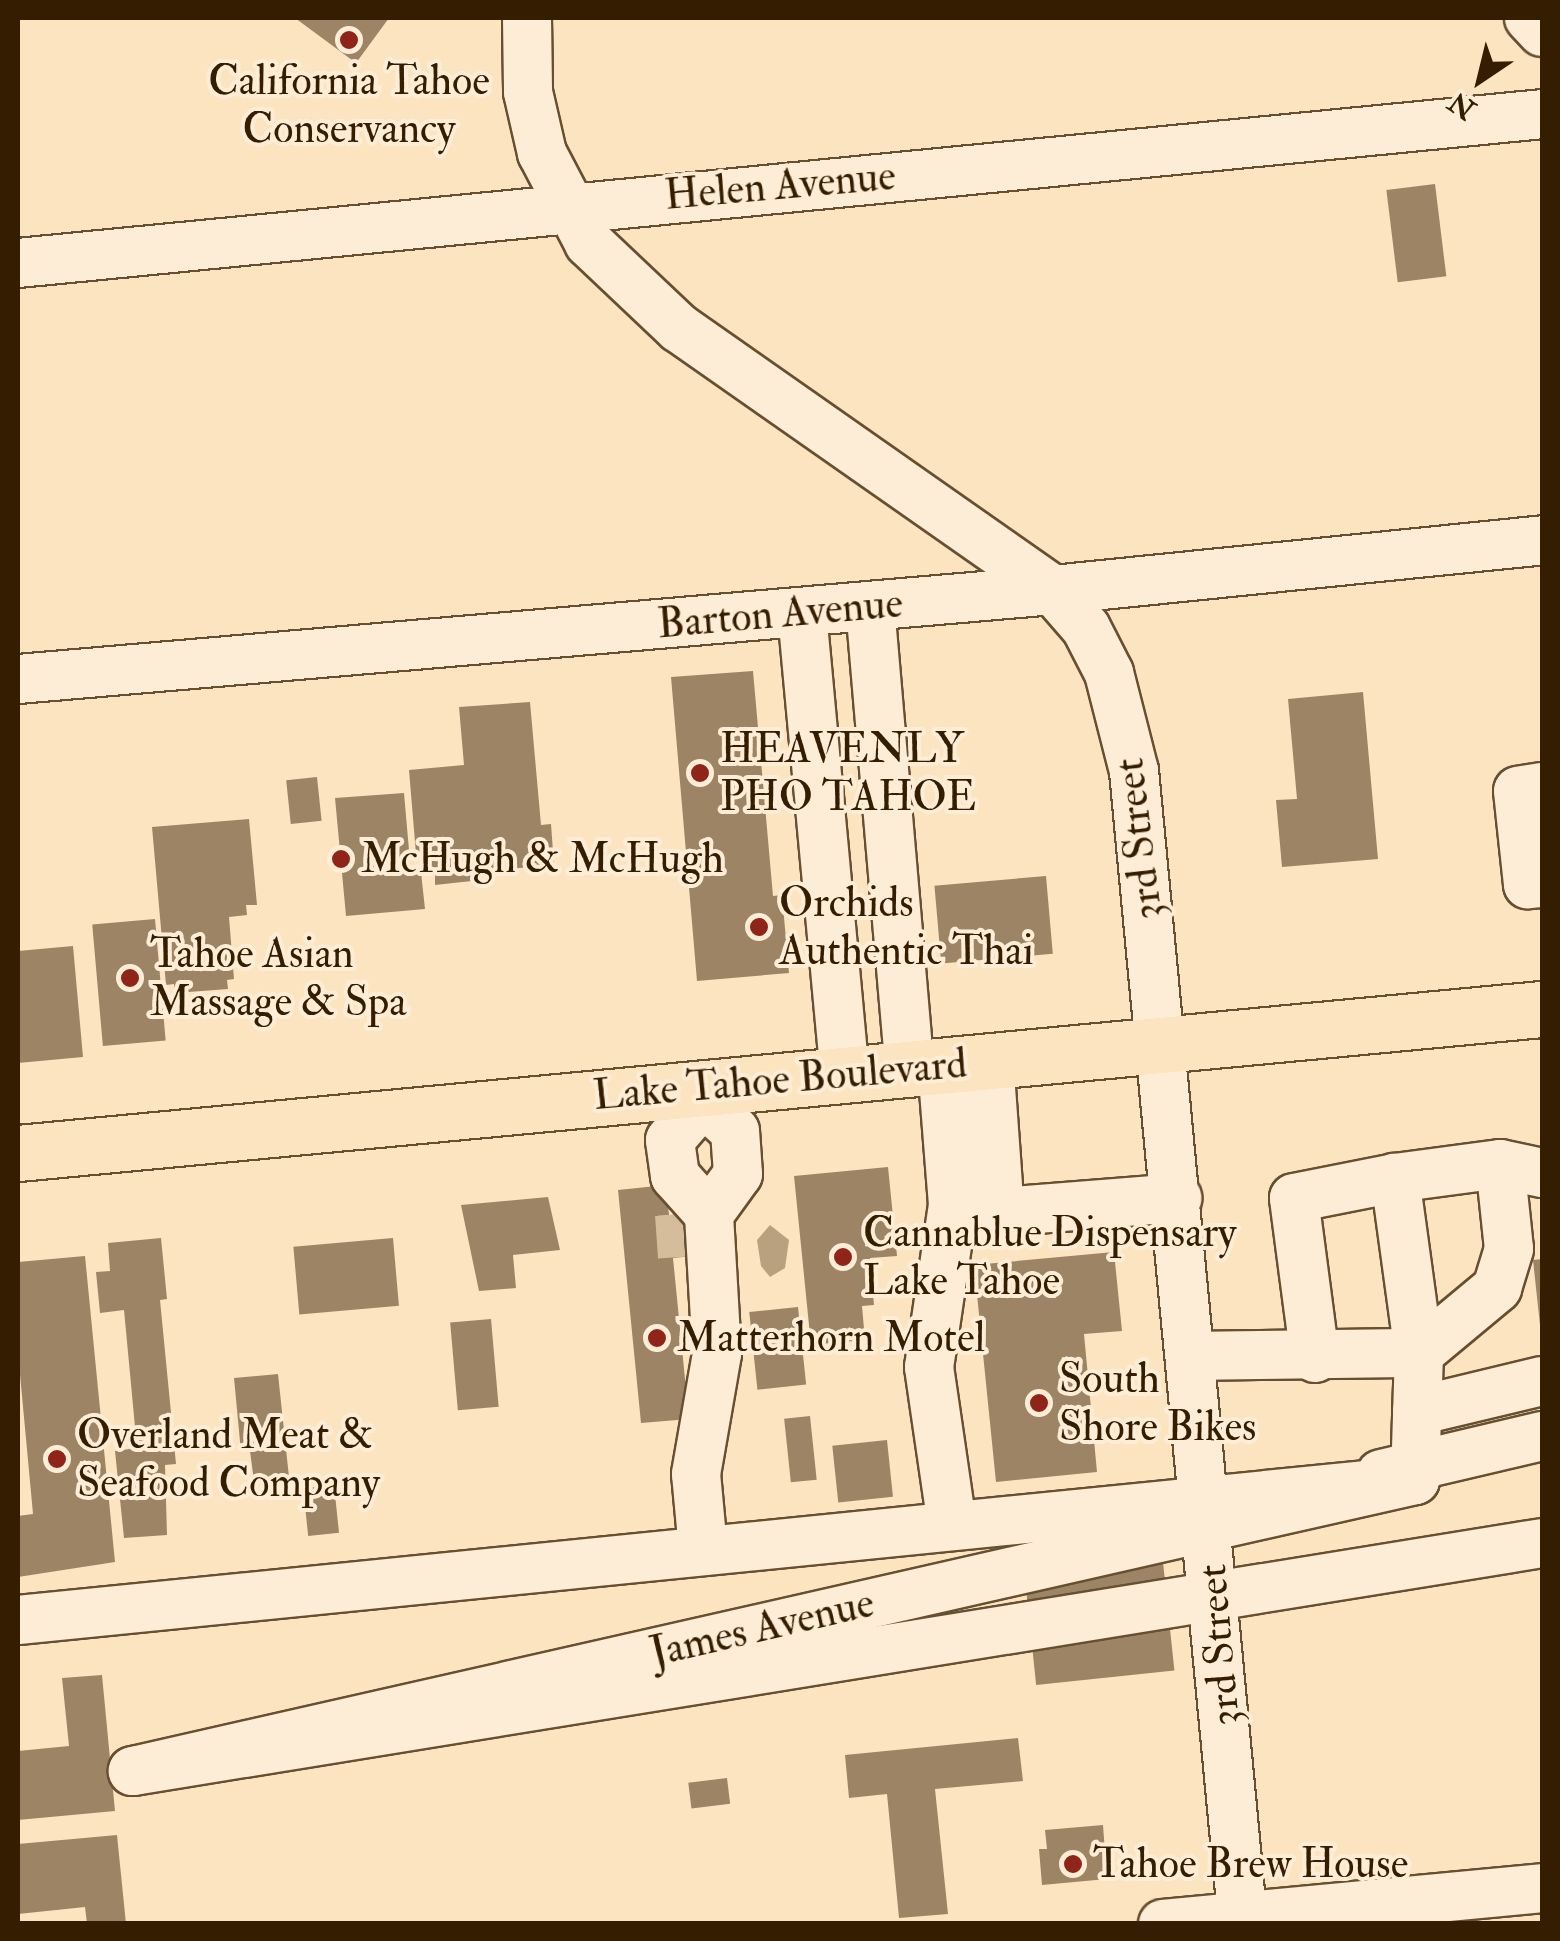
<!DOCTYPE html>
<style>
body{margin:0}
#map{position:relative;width:1560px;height:1941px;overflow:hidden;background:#fde4c0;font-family:"IM FELL Double Pica",serif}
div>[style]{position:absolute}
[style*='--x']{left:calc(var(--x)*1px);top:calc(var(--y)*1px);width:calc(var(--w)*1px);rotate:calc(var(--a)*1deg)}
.water>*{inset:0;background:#b9a07f}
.building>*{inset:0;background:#9d8464;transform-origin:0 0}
.minor-tunnel>*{height:48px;margin-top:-24px;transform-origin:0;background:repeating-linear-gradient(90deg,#d5bc9a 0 48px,transparent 0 72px)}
.roads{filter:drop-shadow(2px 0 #674f31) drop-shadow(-2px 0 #674f31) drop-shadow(0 2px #674f31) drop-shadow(0 -2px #674f31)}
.minor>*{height:48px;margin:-24px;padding:0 24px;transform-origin:24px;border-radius:24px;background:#feedd6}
.highway>*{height:55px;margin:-27.5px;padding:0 27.5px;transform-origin:27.5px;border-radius:27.5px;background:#fde4c0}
.dots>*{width:28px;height:28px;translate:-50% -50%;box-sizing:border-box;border:5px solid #feedd6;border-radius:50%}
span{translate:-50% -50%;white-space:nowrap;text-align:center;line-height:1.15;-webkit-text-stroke:8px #feedd6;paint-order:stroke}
.poi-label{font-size:42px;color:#351d01}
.left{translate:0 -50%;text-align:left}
.street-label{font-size:42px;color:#351d01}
.frame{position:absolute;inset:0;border:20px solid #351d01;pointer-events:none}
.north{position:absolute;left:1430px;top:30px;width:100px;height:100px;-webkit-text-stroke:8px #feedd6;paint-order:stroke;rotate:215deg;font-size:28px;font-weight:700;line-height:40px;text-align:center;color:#351d01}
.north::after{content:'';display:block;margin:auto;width:35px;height:45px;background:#351d01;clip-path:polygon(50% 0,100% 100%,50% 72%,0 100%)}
</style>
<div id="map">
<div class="water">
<i style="clip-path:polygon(770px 1225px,789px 1240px,785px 1268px,770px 1277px,761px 1266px,757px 1240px)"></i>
</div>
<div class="building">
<i style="clip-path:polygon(295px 18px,389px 18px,356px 63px)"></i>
<i style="left:1435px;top:184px;width:93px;height:49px;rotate:83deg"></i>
<i style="clip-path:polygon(753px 671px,773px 896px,782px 895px,789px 973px,697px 981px,671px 677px)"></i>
<i style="clip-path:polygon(1363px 692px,1378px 859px,1282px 867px,1276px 800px,1297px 799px,1288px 699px)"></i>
<i style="clip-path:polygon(530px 702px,541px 825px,551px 824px,554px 865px,471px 872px,472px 881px,435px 885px,435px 875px,426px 876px,423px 853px,416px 854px,409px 770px,464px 765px,459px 707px)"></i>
<i style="left:317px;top:777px;width:44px;height:31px;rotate:84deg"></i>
<i style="clip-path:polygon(404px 793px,411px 873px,421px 872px,425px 909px,346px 916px,335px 798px)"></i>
<i style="clip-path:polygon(249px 819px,257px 905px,246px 905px,247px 915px,229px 917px,234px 979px,227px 980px,228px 989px,175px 993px,174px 984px,166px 985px,152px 827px)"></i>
<i style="left:1046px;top:876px;width:78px;height:112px;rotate:85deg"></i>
<i style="left:155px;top:919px;width:122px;height:63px;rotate:85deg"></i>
<i style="clip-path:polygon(73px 946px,83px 1057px,18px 1063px,18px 951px)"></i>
<i style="clip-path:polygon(888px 1167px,897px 1256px,870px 1258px,874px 1305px,862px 1306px,865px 1340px,811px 1345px,794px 1176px)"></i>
<i style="clip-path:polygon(666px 1185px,669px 1215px,688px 1214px,693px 1256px,673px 1258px,689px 1419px,641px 1423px,618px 1190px)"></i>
<i style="clip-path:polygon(548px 1197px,560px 1250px,513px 1255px,516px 1288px,479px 1291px,461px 1205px)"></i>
<i style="clip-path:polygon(161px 1238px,167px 1299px,160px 1300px,176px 1464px,165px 1465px,167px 1535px,124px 1538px,115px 1451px,137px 1448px,124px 1310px,100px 1313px,96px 1272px,110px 1271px,108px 1243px)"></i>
<i style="left:393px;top:1238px;width:68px;height:100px;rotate:85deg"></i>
<i style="clip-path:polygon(1114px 1252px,1122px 1331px,1084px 1334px,1097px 1472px,996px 1482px,974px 1265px)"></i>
<i style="clip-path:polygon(85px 1256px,115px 1562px,18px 1577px,18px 1516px,33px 1514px,18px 1353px,18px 1262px)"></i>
<i style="clip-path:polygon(1542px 1259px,1542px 1324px,1540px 1325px,1533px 1260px)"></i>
<i style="left:798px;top:1307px;width:78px;height:49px;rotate:84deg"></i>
<i style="left:491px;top:1319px;width:88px;height:41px;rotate:85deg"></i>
<i style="clip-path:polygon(278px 1374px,289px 1477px,254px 1481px,250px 1451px,241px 1452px,234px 1378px)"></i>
<i style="left:810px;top:1416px;width:64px;height:26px;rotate:84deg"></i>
<i style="left:887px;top:1440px;width:57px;height:55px;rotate:84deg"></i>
<i style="left:334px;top:1485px;width:48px;height:31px;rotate:84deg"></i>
<i style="left:1163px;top:1562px;width:109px;height:139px;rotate:84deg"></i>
<i style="clip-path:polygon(102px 1675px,115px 1811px,18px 1820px,18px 1751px,69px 1746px,62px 1678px)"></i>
<i style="clip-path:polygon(1018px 1738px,1023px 1781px,935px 1789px,948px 1914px,899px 1918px,887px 1794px,849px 1798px,845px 1755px)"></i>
<i style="left:727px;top:1778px;width:26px;height:39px;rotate:83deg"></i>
<i style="clip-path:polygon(1103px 1825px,1107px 1879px,1042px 1885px,1039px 1849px,1047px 1849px,1045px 1830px)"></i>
<i style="clip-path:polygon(117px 1835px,126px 1924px,87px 1924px,85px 1907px,18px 1914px,18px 1844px)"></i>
</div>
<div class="minor-tunnel">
<i style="--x:679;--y:1214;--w:43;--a:86"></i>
</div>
<div class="roads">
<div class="minor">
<i style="--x:527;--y:18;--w:74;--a:89.2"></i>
<i style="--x:528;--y:92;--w:63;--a:77.1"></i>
<i style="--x:542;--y:153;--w:102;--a:62.4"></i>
<i style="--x:589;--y:243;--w:124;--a:43.4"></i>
<i style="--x:679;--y:328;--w:457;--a:35"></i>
<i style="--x:1053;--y:590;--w:50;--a:49"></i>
<i style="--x:1086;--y:628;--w:51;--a:62.9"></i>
<i style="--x:1109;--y:673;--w:101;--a:75.7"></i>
<i style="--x:1134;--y:771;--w:1158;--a:84.6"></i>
<i style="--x:1529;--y:18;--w:19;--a:47"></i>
<i style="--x:18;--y:263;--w:1531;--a:-5.58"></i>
<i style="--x:870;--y:606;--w:464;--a:85.1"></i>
<i style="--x:802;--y:613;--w:463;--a:84.7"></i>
<i style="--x:18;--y:679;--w:1039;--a:-4.91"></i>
<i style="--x:1053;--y:590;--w:492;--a:-5.8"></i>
<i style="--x:1542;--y:787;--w:24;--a:171"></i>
<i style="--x:1518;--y:791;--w:94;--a:83.9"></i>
<i style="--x:1528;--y:884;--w:14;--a:-4"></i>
<i style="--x:989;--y:1060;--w:152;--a:85.9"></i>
<i style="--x:1000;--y:1212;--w:178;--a:-4.5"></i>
<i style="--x:942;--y:1065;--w:140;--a:85.5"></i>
<i style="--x:953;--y:1205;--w:164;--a:98.4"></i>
<i style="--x:929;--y:1367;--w:159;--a:81.7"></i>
<i style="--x:1192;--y:1356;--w:227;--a:-0.8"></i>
<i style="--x:1419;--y:1353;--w:102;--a:-39.8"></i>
<i style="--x:1497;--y:1288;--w:41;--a:-72.9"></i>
<i style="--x:1509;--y:1249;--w:85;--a:-96"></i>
<i style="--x:1315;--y:1358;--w:161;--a:-97.5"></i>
<i style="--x:1294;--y:1198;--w:103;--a:-11.2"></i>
<i style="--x:1417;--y:1411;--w:129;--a:-13.5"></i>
<i style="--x:1381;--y:1474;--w:165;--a:-13.3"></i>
<i style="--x:1415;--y:1480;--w:127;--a:-88.2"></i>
<i style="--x:1419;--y:1353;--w:177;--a:-97.8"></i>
<i style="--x:1395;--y:1178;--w:106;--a:-7.6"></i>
<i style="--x:1500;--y:1164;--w:43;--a:12.1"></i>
<i style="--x:703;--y:1549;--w:75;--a:-95.3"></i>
<i style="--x:696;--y:1474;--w:122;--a:-80.1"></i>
<i style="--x:717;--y:1354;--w:140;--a:-93.3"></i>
<i style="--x:709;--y:1214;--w:51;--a:-131.8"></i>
<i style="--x:675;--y:1176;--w:36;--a:-98"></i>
<i style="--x:670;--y:1140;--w:50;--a:-49"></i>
<i style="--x:703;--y:1102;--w:43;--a:42.2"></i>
<i style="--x:735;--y:1131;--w:43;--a:86"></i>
<i style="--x:738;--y:1174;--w:49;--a:125.9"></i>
<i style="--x:18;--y:1620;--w:1404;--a:-5.72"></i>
<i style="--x:1415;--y:1480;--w:1315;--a:167.21"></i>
<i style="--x:133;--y:1771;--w:1427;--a:-9.19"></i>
<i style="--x:1163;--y:1924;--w:381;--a:-5.4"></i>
</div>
<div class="highway">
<i style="--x:18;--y:1153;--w:1531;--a:-5.4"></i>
</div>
</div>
<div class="dots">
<i style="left:349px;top:40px;background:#8f2418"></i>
<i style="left:700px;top:773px;background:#8f2418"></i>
<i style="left:341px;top:859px;background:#8f2418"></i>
<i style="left:759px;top:927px;background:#8f2418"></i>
<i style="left:130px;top:978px;background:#8f2418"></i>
<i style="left:843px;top:1257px;background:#8f2418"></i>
<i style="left:657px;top:1338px;background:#8f2418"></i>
<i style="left:1039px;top:1403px;background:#8f2418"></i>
<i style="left:57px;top:1459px;background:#8f2418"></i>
<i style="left:1073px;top:1864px;background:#8f2418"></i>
</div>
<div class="poi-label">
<span style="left:349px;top:105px">California Tahoe<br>Conservancy</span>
<span class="left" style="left:720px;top:773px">HEAVENLY<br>PHO TAHOE</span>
<span class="left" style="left:361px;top:859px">McHugh &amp; McHugh</span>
<span class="left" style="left:779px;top:927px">Orchids<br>Authentic Thai</span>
<span class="left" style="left:150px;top:978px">Tahoe Asian<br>Massage &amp; Spa</span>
<span class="left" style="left:863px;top:1257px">Cannablue Dispensary<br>Lake Tahoe</span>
<span class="left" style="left:677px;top:1338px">Matterhorn Motel</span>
<span class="left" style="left:1059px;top:1403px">South<br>Shore Bikes</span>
<span class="left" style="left:77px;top:1459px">Overland Meat &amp;<br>Seafood Company</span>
<span class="left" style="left:1093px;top:1864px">Tahoe Brew House</span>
</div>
<div class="street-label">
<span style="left:780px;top:186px;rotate:-5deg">Helen Avenue</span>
<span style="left:780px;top:614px;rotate:-5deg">Barton Avenue</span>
<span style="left:1139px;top:839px;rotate:-97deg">3rd Street</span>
<span style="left:780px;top:1080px;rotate:-5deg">Lake Tahoe Boulevard</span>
<span style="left:762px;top:1628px;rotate:-13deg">James Avenue</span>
<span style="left:1219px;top:1645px;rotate:-95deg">3rd Street</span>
</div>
<div class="frame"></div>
<div class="north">N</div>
</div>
